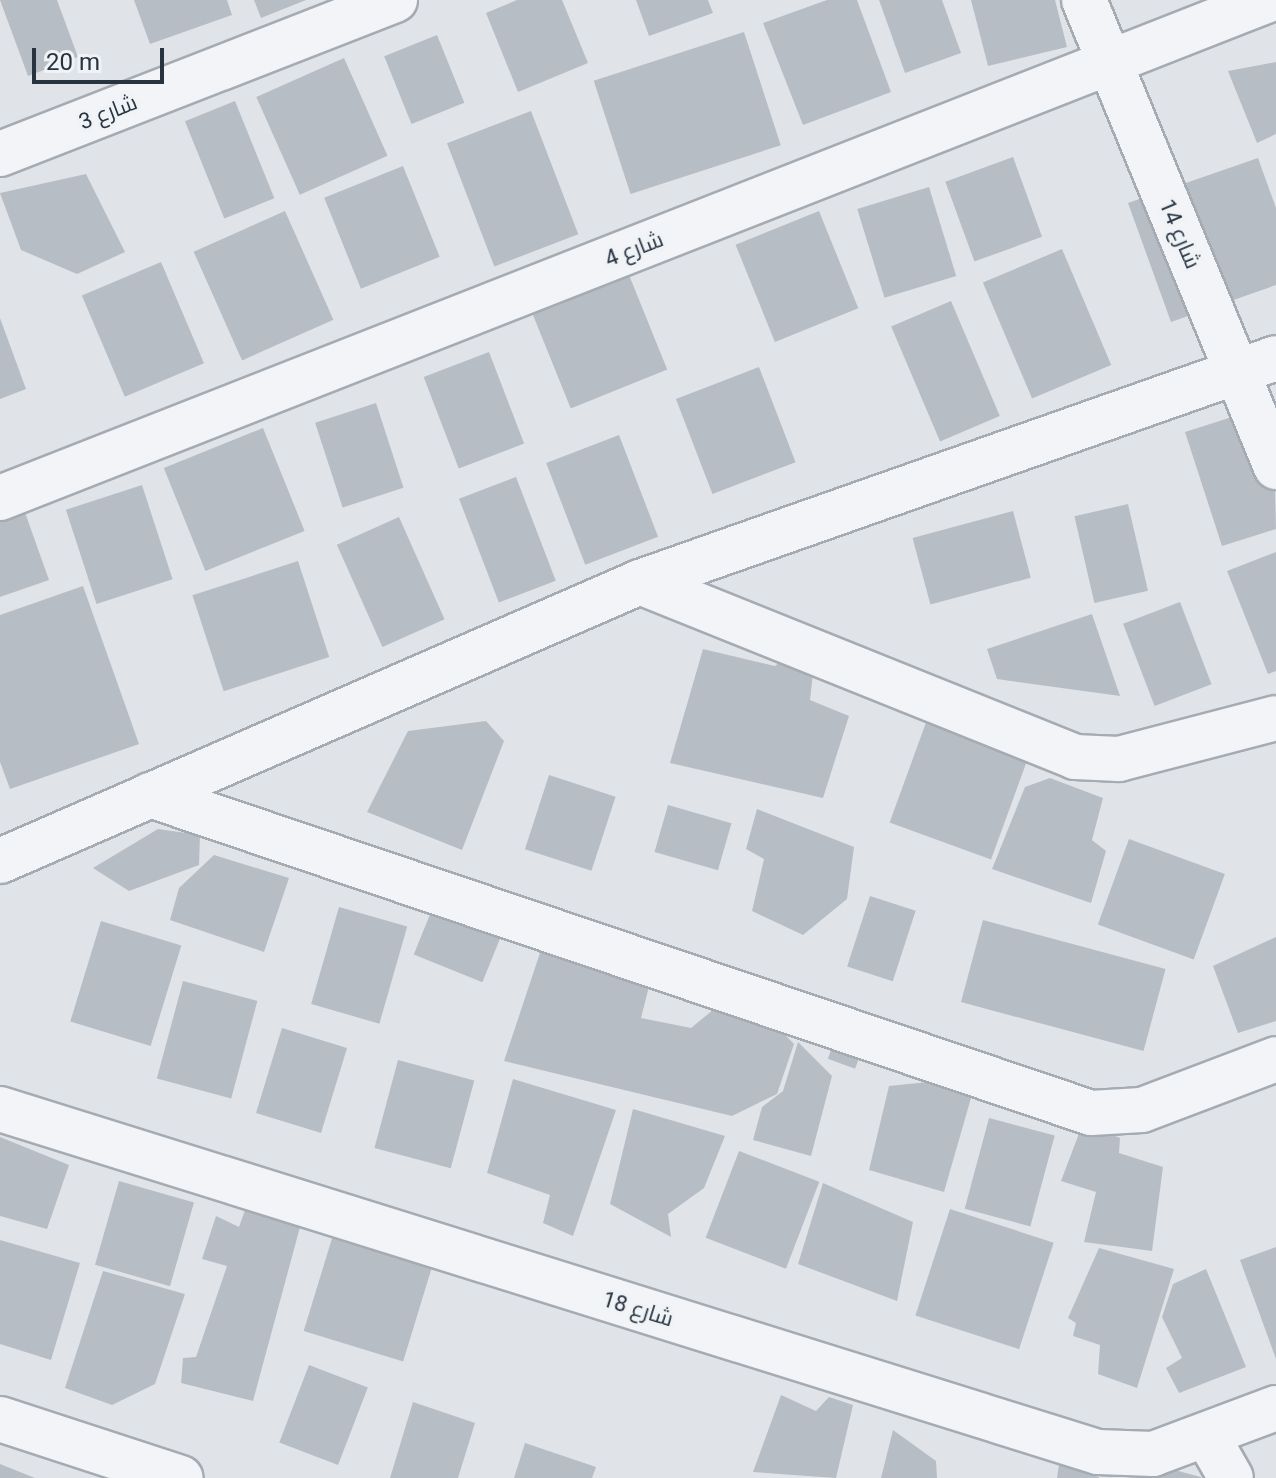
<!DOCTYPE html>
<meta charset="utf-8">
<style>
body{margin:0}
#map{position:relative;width:1276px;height:1478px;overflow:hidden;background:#e0e4e9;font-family:Roboto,Cairo,sans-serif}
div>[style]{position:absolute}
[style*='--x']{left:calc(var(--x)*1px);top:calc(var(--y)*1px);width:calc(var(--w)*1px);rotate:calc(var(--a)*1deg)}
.building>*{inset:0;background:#b7bdc5;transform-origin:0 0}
.roads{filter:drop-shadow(2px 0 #a5abb3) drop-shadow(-2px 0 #a5abb3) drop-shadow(0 2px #a5abb3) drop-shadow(0 -2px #a5abb3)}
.minor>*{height:44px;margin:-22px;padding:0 22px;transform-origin:22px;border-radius:22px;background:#f2f4f7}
span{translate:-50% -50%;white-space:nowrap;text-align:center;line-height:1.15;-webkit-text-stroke:6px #eff3f6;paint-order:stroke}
.street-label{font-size:22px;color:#283340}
.scale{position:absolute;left:32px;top:48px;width:132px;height:36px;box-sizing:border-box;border:4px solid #283340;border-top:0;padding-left:10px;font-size:24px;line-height:28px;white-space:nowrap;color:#283340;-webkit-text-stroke:6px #eff3f6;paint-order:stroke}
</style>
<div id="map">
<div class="building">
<i style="clip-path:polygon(0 0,57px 0,78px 57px,28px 76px)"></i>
<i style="clip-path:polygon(134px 0,227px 0,232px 15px,150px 44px)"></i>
<i style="clip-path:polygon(254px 0,306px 0,261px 18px)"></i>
<i style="clip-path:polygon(517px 0,562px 0,588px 63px,518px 92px,486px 13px)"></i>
<i style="clip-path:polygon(636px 0,708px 0,713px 13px,649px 36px)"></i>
<i style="clip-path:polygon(827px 0,857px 0,891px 92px,803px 125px,763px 23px)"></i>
<i style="clip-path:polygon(879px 0,942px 0,961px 53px,905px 73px)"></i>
<i style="clip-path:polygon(971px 0,1055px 0,1067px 47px,988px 66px)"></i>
<i style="left:744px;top:32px;width:119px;height:158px;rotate:72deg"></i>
<i style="left:437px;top:35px;width:73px;height:57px;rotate:68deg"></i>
<i style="left:344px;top:58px;width:107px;height:96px;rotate:66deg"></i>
<i style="clip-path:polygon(1276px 62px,1276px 134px,1257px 143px,1228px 71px)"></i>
<i style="left:235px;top:101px;width:105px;height:54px;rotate:68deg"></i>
<i style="left:531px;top:111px;width:132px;height:90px;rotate:69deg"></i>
<i style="left:1013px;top:157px;width:85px;height:72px;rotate:70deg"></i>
<i style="clip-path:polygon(1258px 158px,1276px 208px,1276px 285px,1171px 322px,1128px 203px)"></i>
<i style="left:403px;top:166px;width:98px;height:85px;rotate:68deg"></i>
<i style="clip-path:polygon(86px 174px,125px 252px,77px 274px,21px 250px,0 193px)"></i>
<i style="left:929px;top:187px;width:93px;height:75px;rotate:73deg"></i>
<i style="left:285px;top:211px;width:119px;height:100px;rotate:66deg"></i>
<i style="left:819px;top:211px;width:105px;height:90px;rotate:68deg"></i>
<i style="left:1062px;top:249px;width:126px;height:86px;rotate:67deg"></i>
<i style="left:161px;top:262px;width:110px;height:86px;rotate:67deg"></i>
<i style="left:629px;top:275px;width:102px;height:104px;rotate:68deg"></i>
<i style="left:951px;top:301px;width:125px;height:65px;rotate:67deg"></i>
<i style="clip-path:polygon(0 318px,26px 389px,0 399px)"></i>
<i style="left:489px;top:352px;width:98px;height:70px;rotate:69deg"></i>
<i style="left:759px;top:367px;width:102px;height:89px;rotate:69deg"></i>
<i style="left:376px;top:403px;width:89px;height:64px;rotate:72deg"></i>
<i style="clip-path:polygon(1273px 404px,1276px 529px,1222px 546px,1185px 432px)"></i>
<i style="left:263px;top:428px;width:111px;height:107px;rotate:68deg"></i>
<i style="left:619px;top:435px;width:109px;height:78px;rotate:69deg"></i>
<i style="left:516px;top:477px;width:111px;height:61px;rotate:69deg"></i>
<i style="left:142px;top:485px;width:99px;height:80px;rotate:72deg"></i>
<i style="clip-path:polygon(22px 504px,49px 580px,0 597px,0 512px)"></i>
<i style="left:1128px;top:504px;width:89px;height:55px;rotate:77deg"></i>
<i style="left:1013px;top:511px;width:69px;height:104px;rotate:75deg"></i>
<i style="left:399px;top:517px;width:112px;height:68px;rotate:66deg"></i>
<i style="clip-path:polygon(1276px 552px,1276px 671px,1268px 674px,1227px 571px)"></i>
<i style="left:298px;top:561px;width:101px;height:111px;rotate:72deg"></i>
<i style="clip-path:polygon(83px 586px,139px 744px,10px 789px,0 762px,0 615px)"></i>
<i style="left:1180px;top:602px;width:88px;height:61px;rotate:69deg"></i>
<i style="clip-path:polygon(1092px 614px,1120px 696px,997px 679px,987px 649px)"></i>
<i style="clip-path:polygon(703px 649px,775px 666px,795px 649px,815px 655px,810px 700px,849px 716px,823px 798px,670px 763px)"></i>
<i style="left:932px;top:706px;width:108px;height:124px;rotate:20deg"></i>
<i style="clip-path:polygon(486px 721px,504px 741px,462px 850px,367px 812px,408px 731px)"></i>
<i style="left:549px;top:775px;width:70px;height:78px;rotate:18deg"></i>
<i style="clip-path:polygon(1050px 778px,1103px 798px,1092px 840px,1106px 851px,1091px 903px,992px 869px,1025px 787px)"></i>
<i style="left:668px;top:805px;width:66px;height:49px;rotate:16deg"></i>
<i style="clip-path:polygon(757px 809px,854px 847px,847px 899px,803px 935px,752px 911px,764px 859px,746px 849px)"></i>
<i style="clip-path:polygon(158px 829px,200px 835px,199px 865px,129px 891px,93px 868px)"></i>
<i style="left:1129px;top:839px;width:102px;height:91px;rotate:20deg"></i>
<i style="clip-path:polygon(214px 855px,289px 878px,264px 952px,170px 920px,179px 888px)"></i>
<i style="left:870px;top:896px;width:48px;height:74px;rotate:18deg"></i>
<i style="left:437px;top:897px;width:74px;height:62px;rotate:22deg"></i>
<i style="left:339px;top:907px;width:71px;height:101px;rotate:16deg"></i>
<i style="left:983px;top:920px;width:189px;height:85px;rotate:15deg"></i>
<i style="left:101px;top:921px;width:84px;height:105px;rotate:17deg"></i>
<i style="clip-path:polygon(549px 926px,656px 959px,641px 1018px,691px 1028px,730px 996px,751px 1000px,794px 1044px,777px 1094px,732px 1116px,504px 1061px)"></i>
<i style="clip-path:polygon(1276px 937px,1276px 1021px,1238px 1033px,1213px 966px)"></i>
<i style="left:183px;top:981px;width:77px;height:101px;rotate:15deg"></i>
<i style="left:282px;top:1028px;width:68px;height:89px;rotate:17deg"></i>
<i style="left:835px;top:1039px;width:29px;height:21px;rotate:20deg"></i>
<i style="clip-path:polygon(798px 1042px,832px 1076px,811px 1156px,753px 1140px,762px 1107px,783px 1091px)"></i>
<i style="left:398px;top:1060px;width:79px;height:91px;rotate:15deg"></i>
<i style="clip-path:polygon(977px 1077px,944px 1192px,869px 1170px,889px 1086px)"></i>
<i style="clip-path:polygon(513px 1079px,616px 1110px,573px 1236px,543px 1223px,550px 1195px,487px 1173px)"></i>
<i style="clip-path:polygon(633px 1109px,725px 1136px,704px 1188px,668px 1214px,671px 1237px,610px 1204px)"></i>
<i style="left:989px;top:1118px;width:68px;height:94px;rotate:15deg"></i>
<i style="clip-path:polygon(1083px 1123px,1120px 1138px,1119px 1153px,1163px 1167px,1152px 1251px,1084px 1242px,1096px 1192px,1061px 1181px)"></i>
<i style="clip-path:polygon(0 1137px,69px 1165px,47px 1229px,0 1216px)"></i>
<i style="left:739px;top:1151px;width:86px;height:93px;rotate:21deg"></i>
<i style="left:119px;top:1181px;width:78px;height:87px;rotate:16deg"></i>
<i style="clip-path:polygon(823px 1183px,913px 1222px,897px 1301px,798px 1264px)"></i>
<i style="left:950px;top:1209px;width:109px;height:112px;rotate:18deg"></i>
<i style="clip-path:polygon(245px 1210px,303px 1216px,253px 1401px,181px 1383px,183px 1358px,196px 1357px,227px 1266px,202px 1259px,216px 1216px,239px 1227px)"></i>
<i style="left:337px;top:1222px;width:104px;height:114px;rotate:17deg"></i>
<i style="clip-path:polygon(0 1240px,80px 1263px,51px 1360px,0 1344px)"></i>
<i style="clip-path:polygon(1276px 1247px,1276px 1359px,1240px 1260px)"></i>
<i style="clip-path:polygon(1099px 1248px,1174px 1269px,1137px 1388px,1098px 1374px,1100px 1345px,1073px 1336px,1076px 1323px,1068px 1318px)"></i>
<i style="clip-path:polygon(1206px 1269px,1246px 1367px,1179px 1393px,1166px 1368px,1182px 1358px,1162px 1317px,1173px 1284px)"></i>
<i style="clip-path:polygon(103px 1271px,185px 1294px,155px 1384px,112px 1405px,65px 1388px)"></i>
<i style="left:309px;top:1365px;width:63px;height:83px;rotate:21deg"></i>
<i style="clip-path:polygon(781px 1395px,816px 1411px,829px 1397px,853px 1405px,836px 1478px,753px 1472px)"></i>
<i style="clip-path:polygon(413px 1402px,475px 1423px,458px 1478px,390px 1478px)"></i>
<i style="clip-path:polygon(893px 1430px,936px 1461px,937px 1478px,881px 1478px)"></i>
<i style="clip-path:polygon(525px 1443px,596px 1467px,592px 1478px,514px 1478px)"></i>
<i style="clip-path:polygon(0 1464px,35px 1478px,0 1478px)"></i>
<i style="clip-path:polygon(1059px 1464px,1099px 1477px,1099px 1478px,1057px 1478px)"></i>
<i style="clip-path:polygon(1163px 1467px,1201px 1477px,1201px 1478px,1159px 1478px)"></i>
</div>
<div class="roads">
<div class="minor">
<i style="--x:1084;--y:0;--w:505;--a:67.65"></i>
<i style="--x:0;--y:154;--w:424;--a:-21.3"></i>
<i style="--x:0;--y:498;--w:1362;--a:-21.44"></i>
<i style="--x:640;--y:582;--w:469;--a:21.9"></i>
<i style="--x:1075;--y:757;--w:44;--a:2.6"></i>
<i style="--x:1119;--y:759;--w:162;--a:-14.6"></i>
<i style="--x:150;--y:795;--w:993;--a:18.67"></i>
<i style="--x:1091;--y:1113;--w:51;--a:-3.4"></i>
<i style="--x:1142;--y:1110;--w:143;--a:-20.8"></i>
<i style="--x:0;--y:861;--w:698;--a:-23.55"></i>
<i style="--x:640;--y:582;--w:674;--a:-19.4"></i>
<i style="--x:0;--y:1109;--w:1150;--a:17.35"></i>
<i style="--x:1098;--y:1452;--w:55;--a:2.1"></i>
<i style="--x:1153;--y:1454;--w:131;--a:-20.5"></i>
<i style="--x:0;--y:1419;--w:190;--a:18.1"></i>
<i style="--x:1207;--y:1436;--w:48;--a:60.3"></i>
</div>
</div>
<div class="street-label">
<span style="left:108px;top:112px;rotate:-21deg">شارع 3</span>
<span style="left:1180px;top:234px;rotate:67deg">شارع 14</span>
<span style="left:634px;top:249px;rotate:-21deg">شارع 4</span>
<span style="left:638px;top:1309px;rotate:17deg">شارع 18</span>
</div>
<div class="scale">20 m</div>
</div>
